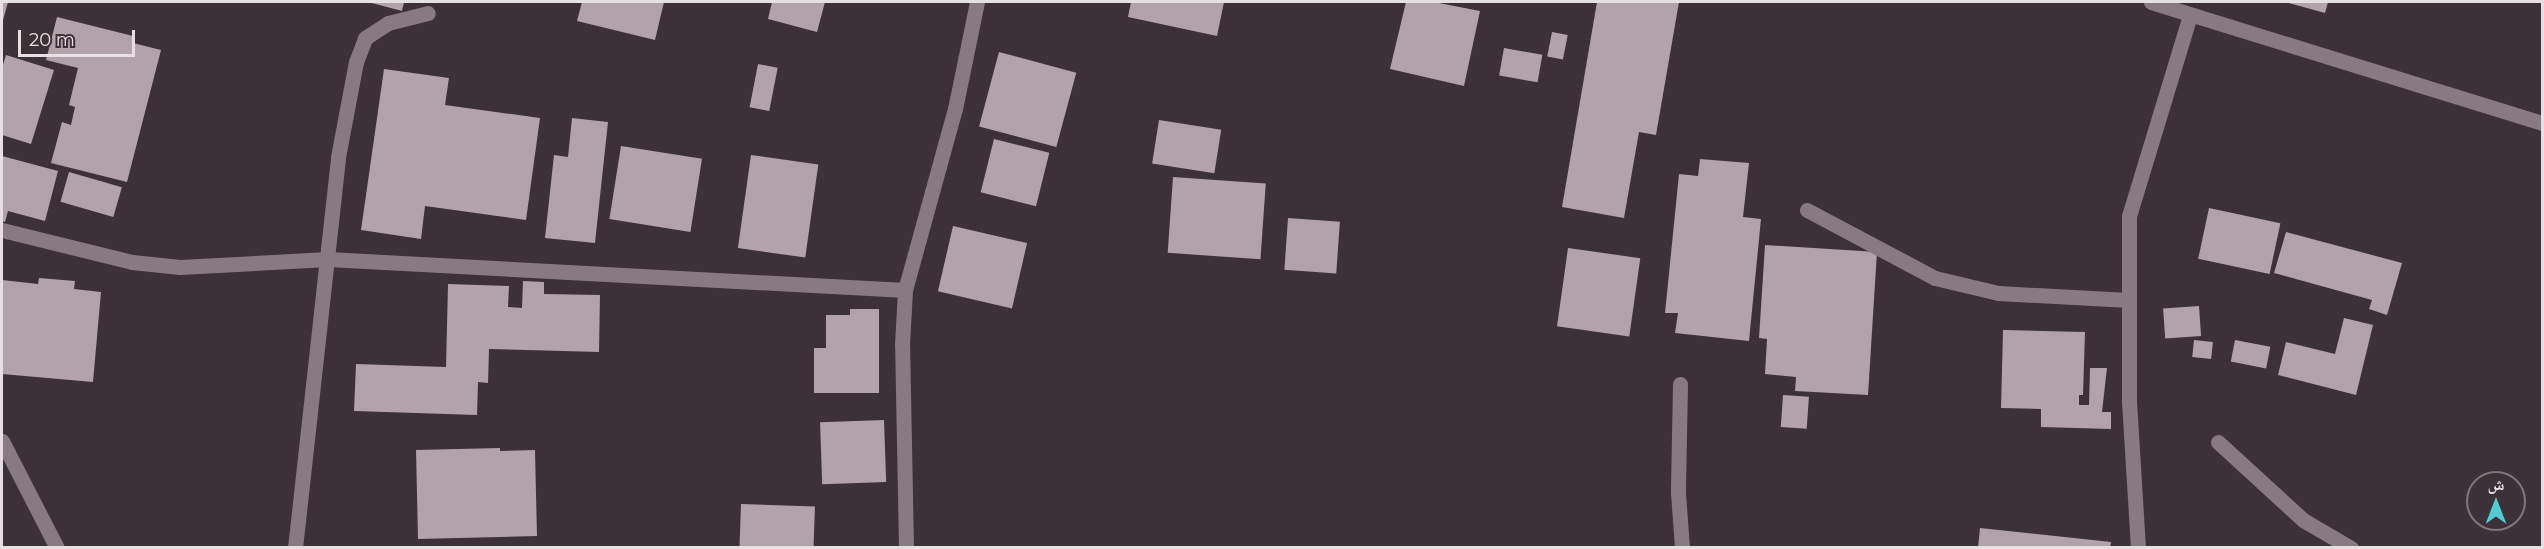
<!DOCTYPE html>
<meta charset="utf-8">
<style>
body{margin:0}
#map{position:relative;width:2544px;height:549px;overflow:hidden;background:#3c3136;font-family:Montserrat,"Noto Naskh Arabic",sans-serif}
div>[style]{position:absolute}
[style*='--x']{left:calc(var(--x)*1px);top:calc(var(--y)*1px);width:calc(var(--w)*1px);rotate:calc(var(--a)*1deg)}
.building>*{inset:0;background:#b1a3a9;transform-origin:0 0}
.minor>*{height:15px;margin:-7.5px;padding:0 7.5px;transform-origin:7.5px;border-radius:7.5px;background:#877a80}
.tertiary>*{height:15px;margin:-7.5px;padding:0 7.5px;transform-origin:7.5px;border-radius:7.5px;background:#877a80}
span{translate:-50% -50%;white-space:nowrap;text-align:center;line-height:1.15;-webkit-text-stroke:6px #3c3136;paint-order:stroke}
.frame{position:absolute;inset:0;border:3px solid #e7e0e3;pointer-events:none}
.north{position:absolute;left:2466px;top:471px;width:60px;height:60px;box-sizing:border-box;background:#3c3136;border:2px solid #80777b;border-radius:50%;rotate:0deg;font-size:16px;font-weight:700;line-height:24px;text-align:center;color:#e7e0e3}
.north::after{content:'';display:block;margin:auto;width:21px;height:27px;background:#51ccd3;clip-path:polygon(50% 0,100% 100%,50% 72%,0 100%)}
.scale{position:absolute;left:18px;top:30px;width:117px;height:27px;box-sizing:border-box;border:3px solid #e7e0e3;border-top:0;padding-left:8px;font-size:18px;line-height:21px;white-space:nowrap;color:#e7e0e3;-webkit-text-stroke:4px #3c3136;paint-order:stroke}
</style>
<div id="map">
<div class="building">
<i style="clip-path:polygon(2px 2px,8px 2px,2px 24px)"></i>
<i style="clip-path:polygon(368px 2px,404px 2px,402px 11px)"></i>
<i style="clip-path:polygon(582px 2px,664px 2px,655px 40px,577px 21px)"></i>
<i style="clip-path:polygon(772px 2px,825px 2px,817px 32px,768px 19px)"></i>
<i style="clip-path:polygon(1131px 2px,1224px 2px,1217px 36px,1128px 17px)"></i>
<i style="clip-path:polygon(1406px 2px,1434px 2px,1480px 11px,1464px 86px,1390px 69px)"></i>
<i style="clip-path:polygon(1597px 2px,1679px 2px,1656px 135px,1639px 132px,1624px 218px,1562px 207px)"></i>
<i style="clip-path:polygon(2285px 2px,2328px 2px,2325px 13px)"></i>
<i style="clip-path:polygon(57px 17px,133px 36px,133px 43px,161px 50px,127px 182px,51px 163px,62px 122px,71px 125px,75px 107px,69px 105px,78px 68px,46px 60px)"></i>
<i style="left:1552px;top:32px;width:16px;height:25px;rotate:11deg"></i>
<i style="left:1504px;top:48px;width:39px;height:28px;rotate:10deg"></i>
<i style="left:999px;top:52px;width:80px;height:77px;rotate:15deg"></i>
<i style="clip-path:polygon(6px 55px,54px 70px,31px 144px,2px 135px,2px 68px)"></i>
<i style="left:758px;top:64px;width:20px;height:44px;rotate:11deg"></i>
<i style="clip-path:polygon(384px 69px,449px 78px,445px 105px,540px 118px,526px 220px,425px 206px,421px 239px,361px 230px)"></i>
<i style="clip-path:polygon(572px 118px,608px 122px,595px 243px,545px 238px,554px 155px,568px 157px)"></i>
<i style="left:1159px;top:120px;width:63px;height:44px;rotate:9deg"></i>
<i style="left:994px;top:139px;width:57px;height:55px;rotate:14deg"></i>
<i style="left:621px;top:146px;width:82px;height:74px;rotate:9deg"></i>
<i style="left:751px;top:155px;width:68px;height:94px;rotate:8deg"></i>
<i style="clip-path:polygon(2px 156px,58px 171px,45px 221px,8px 211px,5px 222px,2px 221px)"></i>
<i style="clip-path:polygon(1700px 159px,1749px 163px,1743px 217px,1761px 219px,1749px 341px,1675px 333px,1678px 313px,1665px 313px,1679px 174px,1698px 176px)"></i>
<i style="left:69px;top:172px;width:55px;height:31px;rotate:16deg"></i>
<i style="left:1173px;top:177px;width:93px;height:76px;rotate:4deg"></i>
<i style="left:2209px;top:208px;width:73px;height:52px;rotate:12deg"></i>
<i style="left:1288px;top:218px;width:52px;height:52px;rotate:4deg"></i>
<i style="left:953px;top:226px;width:76px;height:67px;rotate:13deg"></i>
<i style="clip-path:polygon(2286px 232px,2402px 263px,2387px 315px,2369px 309px,2372px 300px,2274px 273px)"></i>
<i style="clip-path:polygon(1765px 245px,1877px 252px,1868px 395px,1795px 391px,1796px 377px,1765px 374px,1767px 339px,1759px 338px)"></i>
<i style="left:1568px;top:248px;width:73px;height:79px;rotate:8deg"></i>
<i style="clip-path:polygon(39px 278px,75px 281px,74px 289px,101px 292px,93px 382px,2px 374px,2px 280px,38px 284px)"></i>
<i style="clip-path:polygon(523px 281px,544px 282px,544px 294px,600px 295px,599px 352px,489px 349px,488px 383px,478px 382px,477px 415px,354px 411px,356px 364px,446px 367px,448px 284px,509px 286px,508px 307px,522px 308px)"></i>
<i style="left:2199px;top:306px;width:30px;height:36px;rotate:86deg"></i>
<i style="clip-path:polygon(850px 309px,879px 309px,879px 393px,814px 393px,814px 348px,826px 348px,826px 315px,850px 315px)"></i>
<i style="clip-path:polygon(2344px 318px,2373px 325px,2356px 395px,2278px 375px,2286px 342px,2335px 354px)"></i>
<i style="clip-path:polygon(2003px 330px,2085px 332px,2083px 395px,2079px 395px,2079px 405px,2089px 405px,2090px 368px,2107px 368px,2102px 412px,2111px 412px,2111px 429px,2041px 427px,2041px 409px,2001px 408px)"></i>
<i style="left:2194px;top:340px;width:19px;height:17px;rotate:6deg"></i>
<i style="left:2235px;top:340px;width:36px;height:22px;rotate:11deg"></i>
<i style="left:1783px;top:395px;width:26px;height:32px;rotate:4deg"></i>
<i style="left:884px;top:420px;width:62px;height:64px;rotate:88deg"></i>
<i style="clip-path:polygon(500px 448px,500px 451px,535px 450px,537px 536px,418px 539px,416px 450px)"></i>
<i style="left:741px;top:504px;width:74px;height:44px;rotate:2deg"></i>
<i style="clip-path:polygon(1980px 528px,2111px 542px,2110px 548px,1978px 548px)"></i>
</div>
<div class="minor">
<i style="--x:2151;--y:2;--w:409;--a:17.2"></i>
<i style="--x:1807;--y:210;--w:145;--a:28"></i>
<i style="--x:1935;--y:278;--w:65;--a:13.4"></i>
<i style="--x:1998;--y:293;--w:131;--a:3.1"></i>
<i style="--x:2;--y:230;--w:134;--a:13.8"></i>
<i style="--x:132;--y:262;--w:48;--a:5.9"></i>
<i style="--x:180;--y:267;--w:148;--a:-3.1"></i>
<i style="--x:328;--y:259;--w:578;--a:3.08"></i>
<i style="--x:1680;--y:384;--w:109;--a:91.1"></i>
<i style="--x:1678;--y:493;--w:55;--a:85.8"></i>
<i style="--x:2;--y:441;--w:120;--a:62.8"></i>
<i style="--x:2218;--y:442;--w:115;--a:42.5"></i>
<i style="--x:2303;--y:520;--w:56;--a:30.3"></i>
<i style="--x:295;--y:548;--w:393;--a:-83.7"></i>
<i style="--x:338;--y:157;--w:97;--a:-79.3"></i>
<i style="--x:356;--y:62;--w:26;--a:-69"></i>
<i style="--x:365;--y:38;--w:27;--a:-33"></i>
<i style="--x:388;--y:23;--w:41;--a:-14"></i>
<i style="--x:2138;--y:548;--w:148;--a:-93.5"></i>
<i style="--x:2129;--y:400;--w:184;--a:-90"></i>
<i style="--x:2129;--y:216;--w:210;--a:-73.1"></i>
</div>
<div class="tertiary">
<i style="--x:906;--y:548;--w:203;--a:-91.1"></i>
<i style="--x:902;--y:345;--w:55;--a:-86.9"></i>
<i style="--x:905;--y:290;--w:188;--a:-74.6"></i>
<i style="--x:955;--y:109;--w:109;--a:-78.4"></i>
</div>
<div class="frame"></div>
<div class="north">ش</div>
<div class="scale">20 m</div>
</div>
